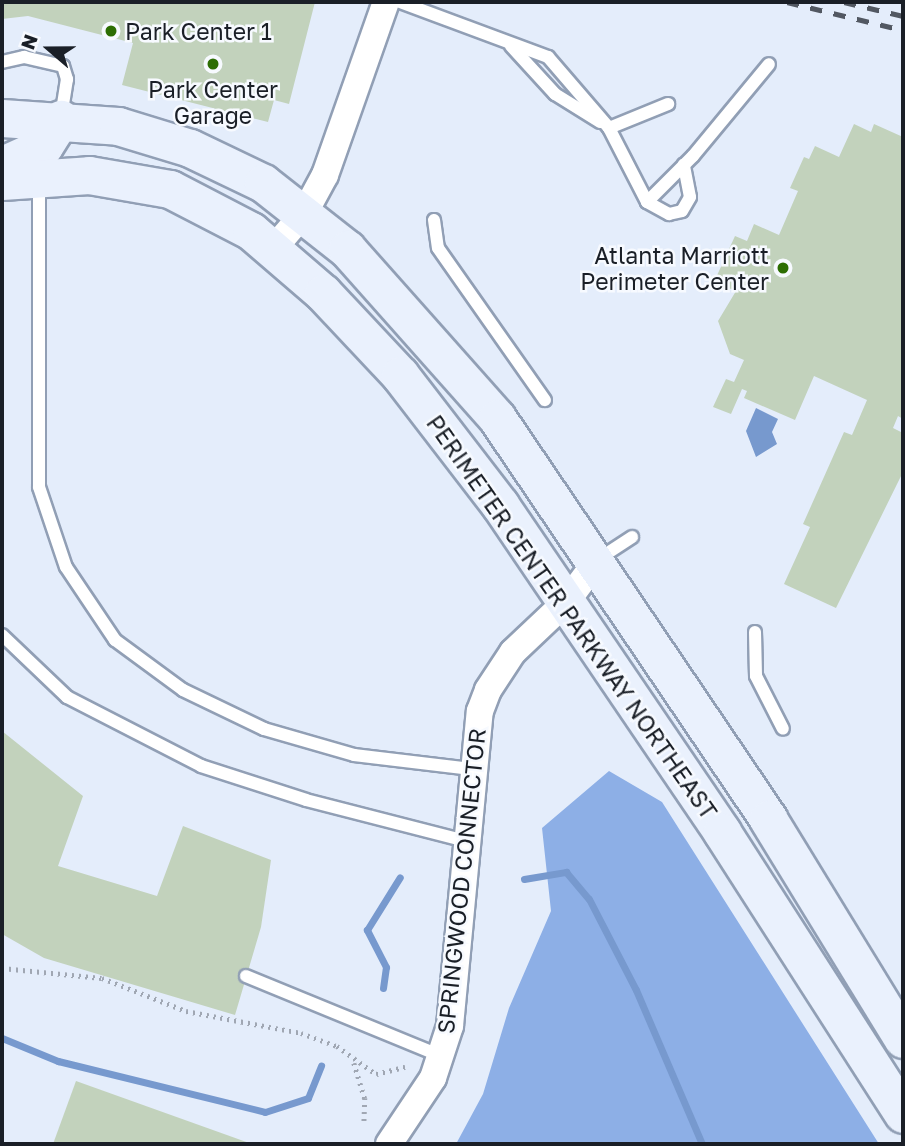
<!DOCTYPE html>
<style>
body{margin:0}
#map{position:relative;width:905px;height:1146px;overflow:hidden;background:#e4edfb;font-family:"Golos Text",sans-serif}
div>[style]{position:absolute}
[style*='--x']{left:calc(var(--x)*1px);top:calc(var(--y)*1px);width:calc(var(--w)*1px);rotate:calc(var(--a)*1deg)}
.forest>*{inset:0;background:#8dafe6}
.water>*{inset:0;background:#7799ce}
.stream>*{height:7px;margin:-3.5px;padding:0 3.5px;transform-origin:3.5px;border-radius:3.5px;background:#7799ce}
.building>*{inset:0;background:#c2d2bc}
.path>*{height:4.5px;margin-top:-2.25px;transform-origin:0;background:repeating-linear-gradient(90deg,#a0a7b3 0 2px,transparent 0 7px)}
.roads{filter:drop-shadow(2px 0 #919fb5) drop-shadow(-2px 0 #919fb5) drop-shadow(0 2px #919fb5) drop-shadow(0 -2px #919fb5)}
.lane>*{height:12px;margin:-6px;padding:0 6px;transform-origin:6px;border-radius:6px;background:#fff}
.street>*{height:26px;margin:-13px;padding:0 13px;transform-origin:13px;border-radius:13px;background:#fff}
.secondary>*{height:37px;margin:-18.5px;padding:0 18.5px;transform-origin:18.5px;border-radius:18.5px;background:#eaf1fd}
.rail>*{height:5px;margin-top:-2.5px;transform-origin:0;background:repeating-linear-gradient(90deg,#525862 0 12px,transparent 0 24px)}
.dots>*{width:19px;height:19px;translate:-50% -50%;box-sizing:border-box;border:4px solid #f7faff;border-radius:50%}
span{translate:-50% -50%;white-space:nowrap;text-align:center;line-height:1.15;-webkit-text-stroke:5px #f7faff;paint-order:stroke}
.poi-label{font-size:23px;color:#1a1f27}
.left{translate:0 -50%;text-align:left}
.right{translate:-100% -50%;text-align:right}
.street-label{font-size:23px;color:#1a1f27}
.frame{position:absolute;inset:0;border:4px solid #1a1f27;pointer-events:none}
.north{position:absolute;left:14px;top:14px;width:70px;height:70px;-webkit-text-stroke:5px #f7faff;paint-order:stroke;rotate:290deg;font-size:19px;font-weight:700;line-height:28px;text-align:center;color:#1a1f27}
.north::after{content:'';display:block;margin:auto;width:24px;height:32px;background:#1a1f27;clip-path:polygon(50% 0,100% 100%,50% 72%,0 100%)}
</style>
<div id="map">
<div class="forest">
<i style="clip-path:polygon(609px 771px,662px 802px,879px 1144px,456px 1144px,483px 1094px,509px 1008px,551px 911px,542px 828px)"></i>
</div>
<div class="water">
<i style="clip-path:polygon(756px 408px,778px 419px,772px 432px,777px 444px,756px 457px,746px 431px)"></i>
</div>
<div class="stream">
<i style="--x:524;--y:879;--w:43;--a:-9.5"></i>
<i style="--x:566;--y:872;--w:35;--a:50"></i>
<i style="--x:589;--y:899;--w:102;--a:62.7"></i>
<i style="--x:636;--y:990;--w:168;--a:66.8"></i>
<i style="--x:383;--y:988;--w:21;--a:-82"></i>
<i style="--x:386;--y:967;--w:42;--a:-117.2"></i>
<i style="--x:367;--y:930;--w:62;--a:-58.1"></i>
<i style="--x:2;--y:1038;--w:61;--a:22.3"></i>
<i style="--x:58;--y:1061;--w:213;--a:13.8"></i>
<i style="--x:265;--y:1112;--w:45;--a:-18"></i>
<i style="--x:308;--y:1098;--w:35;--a:-68"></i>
</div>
<div class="building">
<i style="clip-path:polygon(2px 2px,315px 2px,289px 104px,274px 100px,268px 122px,122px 85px,133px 43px,28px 16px,2px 19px)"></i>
<i style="clip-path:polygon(854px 124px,871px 132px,874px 124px,903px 137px,903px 419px,898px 416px,893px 428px,903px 433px,903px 472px,836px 608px,784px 584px,810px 527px,803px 524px,844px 432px,852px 435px,867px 400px,814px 376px,795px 420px,744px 398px,747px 391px,742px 389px,731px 414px,713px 407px,726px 379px,734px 382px,744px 360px,730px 354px,718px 321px,736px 291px,714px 282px,735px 236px,747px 241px,754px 224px,779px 235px,798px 191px,790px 188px,804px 157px,809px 159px,815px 146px,839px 157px)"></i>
<i style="clip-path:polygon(2px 731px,83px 796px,58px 866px,157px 896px,183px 826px,271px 860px,261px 927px,235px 1015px,44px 958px,2px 934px)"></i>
<i style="clip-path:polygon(76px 1081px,252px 1144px,53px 1144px)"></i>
</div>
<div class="path">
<i style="--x:2;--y:968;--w:100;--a:5.7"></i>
<i style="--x:102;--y:978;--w:90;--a:21.4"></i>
<i style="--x:186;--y:1011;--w:117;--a:10.8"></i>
<i style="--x:301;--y:1033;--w:38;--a:20"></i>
<i style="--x:337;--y:1046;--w:48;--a:35.7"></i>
<i style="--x:376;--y:1074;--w:30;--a:-14"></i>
<i style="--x:354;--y:1063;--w:37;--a:73"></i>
<i style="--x:365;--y:1098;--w:23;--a:92"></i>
</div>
<div class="roads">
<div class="lane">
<i style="--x:400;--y:2;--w:158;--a:20.4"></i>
<i style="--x:548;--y:57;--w:94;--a:49.3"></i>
<i style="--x:609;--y:128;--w:83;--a:62.8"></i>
<i style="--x:647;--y:202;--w:25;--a:29"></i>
<i style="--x:669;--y:214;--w:13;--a:-13"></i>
<i style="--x:682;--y:211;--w:16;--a:-60"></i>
<i style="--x:690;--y:197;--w:33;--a:-101"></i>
<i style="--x:511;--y:46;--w:65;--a:47.5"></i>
<i style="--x:555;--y:94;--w:53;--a:31.9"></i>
<i style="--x:2;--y:62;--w:23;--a:-13"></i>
<i style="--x:24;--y:57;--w:40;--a:13"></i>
<i style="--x:63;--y:66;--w:14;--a:73"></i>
<i style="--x:67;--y:79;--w:38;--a:99"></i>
<i style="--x:609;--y:128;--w:64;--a:-22.1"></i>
<i style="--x:39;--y:181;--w:306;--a:90"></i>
<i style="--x:39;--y:487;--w:84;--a:71.4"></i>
<i style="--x:66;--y:567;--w:88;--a:56.1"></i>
<i style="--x:115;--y:640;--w:84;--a:36.3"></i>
<i style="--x:183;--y:690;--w:90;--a:25.7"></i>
<i style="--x:264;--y:729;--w:94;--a:16.1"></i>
<i style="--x:354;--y:755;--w:118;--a:6.8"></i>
<i style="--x:647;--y:202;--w:65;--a:-45"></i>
<i style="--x:693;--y:156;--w:119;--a:-50.4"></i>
<i style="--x:434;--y:220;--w:28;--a:82"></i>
<i style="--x:438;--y:248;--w:186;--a:54.9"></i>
<i style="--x:597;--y:560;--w:42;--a:-33.3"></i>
<i style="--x:755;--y:632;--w:44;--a:88.7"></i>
<i style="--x:756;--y:676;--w:59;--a:63"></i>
<i style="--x:2;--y:635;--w:90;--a:43.6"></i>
<i style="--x:67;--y:697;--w:151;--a:27.2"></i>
<i style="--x:201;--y:766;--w:110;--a:17.9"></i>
<i style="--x:306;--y:800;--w:165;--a:14.4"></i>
<i style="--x:246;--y:976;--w:211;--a:22.3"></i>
</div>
<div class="street">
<i style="--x:274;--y:248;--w:48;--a:-49.3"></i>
<i style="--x:305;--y:212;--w:42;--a:-61.6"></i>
<i style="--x:325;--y:175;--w:183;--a:-70.6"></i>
<i style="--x:389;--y:1144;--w:79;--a:-56.3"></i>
<i style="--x:433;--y:1078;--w:55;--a:-71.9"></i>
<i style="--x:450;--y:1026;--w:316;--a:-84.6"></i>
<i style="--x:480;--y:711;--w:22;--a:-69"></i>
<i style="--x:488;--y:690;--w:45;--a:-56.7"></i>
<i style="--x:513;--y:652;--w:74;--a:-43.4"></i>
<i style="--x:567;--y:601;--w:49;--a:-53.4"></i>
</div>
<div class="secondary">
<i style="--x:2;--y:118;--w:116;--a:3.9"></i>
<i style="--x:118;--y:126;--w:75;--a:17"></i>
<i style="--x:190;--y:148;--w:81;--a:25.6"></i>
<i style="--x:263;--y:183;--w:107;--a:38.2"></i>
<i style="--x:347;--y:249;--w:226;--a:48.4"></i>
<i style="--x:497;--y:418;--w:484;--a:55.9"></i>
<i style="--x:768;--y:819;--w:258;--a:58.5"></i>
<i style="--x:2;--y:165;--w:46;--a:-24.3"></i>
<i style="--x:44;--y:146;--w:32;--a:-58"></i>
<i style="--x:2;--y:181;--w:87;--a:-3.9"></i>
<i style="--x:89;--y:175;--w:82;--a:9.8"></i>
<i style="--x:170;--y:189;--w:91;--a:27.4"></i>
<i style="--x:251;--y:231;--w:95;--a:40.7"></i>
<i style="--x:323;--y:293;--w:112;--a:46.8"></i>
<i style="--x:400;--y:375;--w:164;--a:52.4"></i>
<i style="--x:500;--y:505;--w:395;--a:55.8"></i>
<i style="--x:722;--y:832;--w:335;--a:57.3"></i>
</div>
</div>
<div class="rail">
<i style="--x:787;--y:2;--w:119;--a:13.6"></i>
<i style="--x:844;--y:2;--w:61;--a:13.3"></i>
</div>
<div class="dots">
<i style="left:111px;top:31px;background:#2d6e03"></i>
<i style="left:213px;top:64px;background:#2d6e03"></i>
<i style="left:783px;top:268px;background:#2d6e03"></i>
</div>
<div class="poi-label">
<span class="left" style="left:125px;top:31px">Park Center 1</span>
<span style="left:213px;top:102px">Park Center<br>Garage</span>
<span class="right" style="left:769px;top:268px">Atlanta Marriott<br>Perimeter Center</span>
</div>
<div class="street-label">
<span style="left:572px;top:617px;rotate:55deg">PERIMETER CENTER PARKWAY NORTHEAST</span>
<span style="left:461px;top:881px;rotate:-84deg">SPRINGWOOD CONNECTOR</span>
</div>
<div class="frame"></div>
<div class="north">N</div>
</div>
